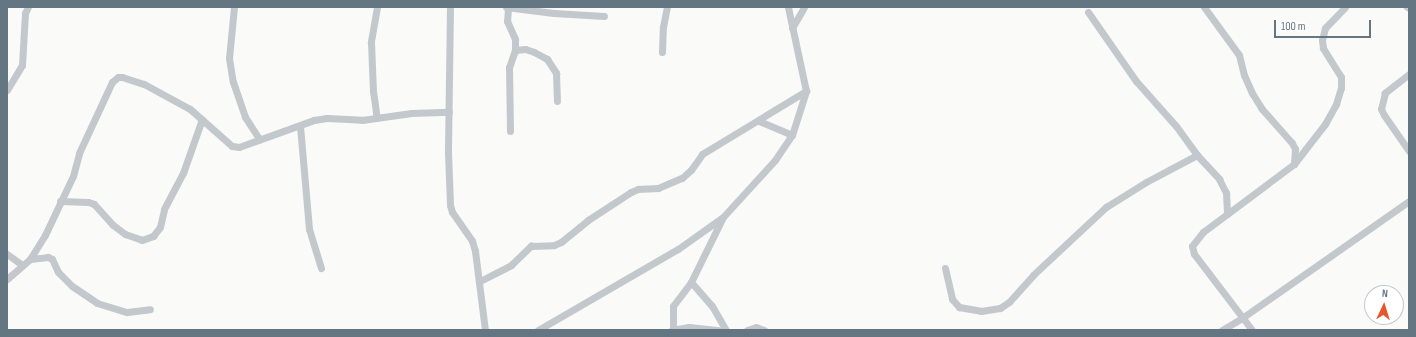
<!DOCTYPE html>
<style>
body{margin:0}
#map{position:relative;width:1416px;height:337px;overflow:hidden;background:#fafaf8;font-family:"Sofia Sans Condensed",sans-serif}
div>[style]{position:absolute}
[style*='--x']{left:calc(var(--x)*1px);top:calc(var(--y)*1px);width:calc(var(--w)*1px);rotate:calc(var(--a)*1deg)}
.minor>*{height:7px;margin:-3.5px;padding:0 3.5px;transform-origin:3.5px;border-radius:3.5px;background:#c3c8cc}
span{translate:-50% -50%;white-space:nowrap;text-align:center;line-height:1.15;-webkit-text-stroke:4px #fff;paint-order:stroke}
.frame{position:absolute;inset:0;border:8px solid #657683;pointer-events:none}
.north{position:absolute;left:1364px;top:285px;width:40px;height:40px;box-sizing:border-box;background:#fff;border:1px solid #c1c8cd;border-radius:50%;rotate:4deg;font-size:11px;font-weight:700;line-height:16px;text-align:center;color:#657683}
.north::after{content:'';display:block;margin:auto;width:14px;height:18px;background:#e4572e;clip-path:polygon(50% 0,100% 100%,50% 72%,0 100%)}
.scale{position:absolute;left:1274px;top:20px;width:97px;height:18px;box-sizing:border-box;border:2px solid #657683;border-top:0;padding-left:5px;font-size:12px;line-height:14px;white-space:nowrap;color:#657683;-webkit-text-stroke:3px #fff;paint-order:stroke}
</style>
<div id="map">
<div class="minor">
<i style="--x:234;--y:7;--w:51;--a:95.6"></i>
<i style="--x:229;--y:58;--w:24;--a:81"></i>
<i style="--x:233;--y:82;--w:37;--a:71"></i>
<i style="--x:245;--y:117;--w:27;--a:57"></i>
<i style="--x:377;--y:7;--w:36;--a:100"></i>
<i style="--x:371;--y:42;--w:49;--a:87.7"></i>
<i style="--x:373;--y:91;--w:27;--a:82"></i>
<i style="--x:450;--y:7;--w:145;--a:90.8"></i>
<i style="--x:448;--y:152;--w:53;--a:87.8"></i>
<i style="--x:450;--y:205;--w:7;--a:74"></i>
<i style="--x:452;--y:212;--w:35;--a:55"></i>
<i style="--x:472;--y:241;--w:10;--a:73"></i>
<i style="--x:475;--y:251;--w:80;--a:82.8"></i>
<i style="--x:506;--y:7;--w:48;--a:7.1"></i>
<i style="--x:554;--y:13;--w:50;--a:3.4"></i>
<i style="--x:1204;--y:7;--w:59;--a:53.9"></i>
<i style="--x:1239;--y:55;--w:21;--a:76"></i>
<i style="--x:1244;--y:75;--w:20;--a:66"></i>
<i style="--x:1252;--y:93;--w:19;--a:58"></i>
<i style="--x:1262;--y:109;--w:45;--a:48.6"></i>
<i style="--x:1292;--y:143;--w:7;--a:63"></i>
<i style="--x:1295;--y:149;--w:15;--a:94"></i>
<i style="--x:1407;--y:7;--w:2;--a:27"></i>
<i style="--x:508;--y:8;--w:13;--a:94"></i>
<i style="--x:507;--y:21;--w:20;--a:66"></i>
<i style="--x:515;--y:39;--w:11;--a:90"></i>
<i style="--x:515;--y:50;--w:18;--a:109"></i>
<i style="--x:509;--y:67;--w:64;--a:89.1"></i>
<i style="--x:1088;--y:12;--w:84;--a:55.2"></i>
<i style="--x:1136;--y:81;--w:60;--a:48.4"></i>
<i style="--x:1176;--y:126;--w:36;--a:54"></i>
<i style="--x:1197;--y:155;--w:33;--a:47"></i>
<i style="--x:1219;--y:179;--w:16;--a:63"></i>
<i style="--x:1226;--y:193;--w:21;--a:87"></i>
<i style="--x:792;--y:28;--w:24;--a:-60"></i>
<i style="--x:515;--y:50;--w:10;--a:-6"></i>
<i style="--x:525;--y:49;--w:9;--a:18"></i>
<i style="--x:534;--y:52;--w:15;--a:28"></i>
<i style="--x:547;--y:59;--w:17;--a:57"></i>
<i style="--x:556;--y:73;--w:28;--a:88"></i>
<i style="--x:662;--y:52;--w:25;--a:-88"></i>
<i style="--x:663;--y:27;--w:20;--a:-79"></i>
<i style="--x:1409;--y:74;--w:31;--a:142"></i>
<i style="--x:1385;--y:93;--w:16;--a:104"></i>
<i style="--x:1381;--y:109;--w:7;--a:63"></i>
<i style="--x:1384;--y:115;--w:44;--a:55.2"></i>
<i style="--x:7;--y:90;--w:29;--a:-59"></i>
<i style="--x:22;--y:65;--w:52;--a:-86.7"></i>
<i style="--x:25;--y:13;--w:7;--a:-63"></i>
<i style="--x:759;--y:121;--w:36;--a:23"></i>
<i style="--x:300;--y:126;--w:103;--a:85"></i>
<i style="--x:309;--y:229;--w:41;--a:72.9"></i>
<i style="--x:60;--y:201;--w:28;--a:2"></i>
<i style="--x:88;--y:202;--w:6;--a:18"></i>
<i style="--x:94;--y:204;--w:28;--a:48"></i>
<i style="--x:113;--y:225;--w:15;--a:37"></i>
<i style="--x:125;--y:234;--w:18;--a:19"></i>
<i style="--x:142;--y:240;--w:12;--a:-20"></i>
<i style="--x:153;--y:236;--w:11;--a:-52"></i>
<i style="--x:160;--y:227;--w:18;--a:-77"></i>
<i style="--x:164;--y:209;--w:41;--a:-62.2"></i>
<i style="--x:183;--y:173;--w:57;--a:-70.6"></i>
<i style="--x:7;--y:254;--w:19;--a:36"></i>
<i style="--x:30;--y:259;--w:18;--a:-6"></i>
<i style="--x:48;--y:257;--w:4;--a:27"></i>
<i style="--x:52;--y:259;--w:14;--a:65"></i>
<i style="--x:58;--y:272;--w:20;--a:45"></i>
<i style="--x:72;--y:286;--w:30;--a:34"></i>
<i style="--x:97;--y:303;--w:31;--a:17"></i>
<i style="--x:127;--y:312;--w:23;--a:-7"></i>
<i style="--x:945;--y:268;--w:32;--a:77"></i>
<i style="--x:952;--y:299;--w:11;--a:49"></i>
<i style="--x:959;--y:307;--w:22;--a:10"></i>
<i style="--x:981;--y:311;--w:19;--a:-9"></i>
<i style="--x:1000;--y:308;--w:11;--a:-34"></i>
<i style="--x:1009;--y:302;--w:36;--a:-48"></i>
<i style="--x:1033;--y:275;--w:100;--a:-43"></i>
<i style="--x:1106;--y:207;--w:47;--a:-32"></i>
<i style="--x:1146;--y:182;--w:58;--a:-27.9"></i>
<i style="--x:7;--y:279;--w:30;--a:-41"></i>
<i style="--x:30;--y:259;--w:28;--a:-58"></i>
<i style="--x:45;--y:235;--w:65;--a:-64.6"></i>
<i style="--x:73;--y:176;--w:24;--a:-75"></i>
<i style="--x:79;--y:153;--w:78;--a:-65.1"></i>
<i style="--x:112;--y:82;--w:8;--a:-40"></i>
<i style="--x:118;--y:77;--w:4;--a:0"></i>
<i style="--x:122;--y:77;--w:23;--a:18"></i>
<i style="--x:144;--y:84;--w:52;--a:28.5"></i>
<i style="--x:190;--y:109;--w:56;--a:41.4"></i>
<i style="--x:232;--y:146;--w:7;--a:8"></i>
<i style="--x:239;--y:147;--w:80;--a:-19.8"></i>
<i style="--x:314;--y:120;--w:13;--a:-9"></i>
<i style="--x:327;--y:118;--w:35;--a:3"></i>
<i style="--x:362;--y:120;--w:50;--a:-8"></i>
<i style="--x:412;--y:113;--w:37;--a:-2"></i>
<i style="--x:480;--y:281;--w:35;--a:-27"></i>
<i style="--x:511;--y:265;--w:28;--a:-44"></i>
<i style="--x:531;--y:246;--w:23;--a:-2"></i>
<i style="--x:554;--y:245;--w:8;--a:-23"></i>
<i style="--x:561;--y:242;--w:35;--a:-39"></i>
<i style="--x:588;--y:220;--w:51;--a:-33.1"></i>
<i style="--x:631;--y:192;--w:8;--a:-23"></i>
<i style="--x:638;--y:189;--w:20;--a:-3"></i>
<i style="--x:658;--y:188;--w:26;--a:-23"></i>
<i style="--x:682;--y:178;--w:12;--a:-42"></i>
<i style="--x:691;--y:170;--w:19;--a:-55"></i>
<i style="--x:702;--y:154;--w:122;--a:-31.2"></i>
<i style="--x:691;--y:282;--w:32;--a:49"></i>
<i style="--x:712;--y:306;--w:28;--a:60"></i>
<i style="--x:538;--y:330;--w:162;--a:-30.1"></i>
<i style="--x:678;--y:249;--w:55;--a:-35.4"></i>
<i style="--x:723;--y:217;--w:77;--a:-47.6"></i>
<i style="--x:775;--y:160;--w:30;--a:-56"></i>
<i style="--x:792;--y:135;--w:46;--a:-72.3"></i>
<i style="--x:806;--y:91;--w:86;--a:-102.1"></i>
<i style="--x:672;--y:330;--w:17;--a:-10"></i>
<i style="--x:689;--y:327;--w:30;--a:6"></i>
<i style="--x:673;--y:330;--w:24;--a:-90"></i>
<i style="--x:673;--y:306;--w:30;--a:-53"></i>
<i style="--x:691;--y:282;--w:70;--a:-63.8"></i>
<i style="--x:747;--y:330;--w:9;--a:-18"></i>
<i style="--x:756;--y:327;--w:9;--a:21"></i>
<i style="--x:1222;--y:330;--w:23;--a:-31"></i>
<i style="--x:1242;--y:318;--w:204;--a:-35"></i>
<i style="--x:1252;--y:330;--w:96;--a:-127.3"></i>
<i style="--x:1194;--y:254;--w:8;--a:-104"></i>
<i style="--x:1192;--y:246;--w:18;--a:-52"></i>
<i style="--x:1203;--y:232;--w:114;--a:-36.8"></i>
<i style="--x:1294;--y:164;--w:51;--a:-52.2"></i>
<i style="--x:1325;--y:124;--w:23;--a:-61"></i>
<i style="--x:1336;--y:104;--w:17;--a:-73"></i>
<i style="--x:1341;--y:88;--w:11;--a:-90"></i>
<i style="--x:1341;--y:77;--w:34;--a:-122"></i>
<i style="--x:1323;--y:48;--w:8;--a:-97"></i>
<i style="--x:1322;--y:40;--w:12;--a:-76"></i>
<i style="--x:1325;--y:28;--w:29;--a:-46"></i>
</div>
<div class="frame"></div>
<div class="north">N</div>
<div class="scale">100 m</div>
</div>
